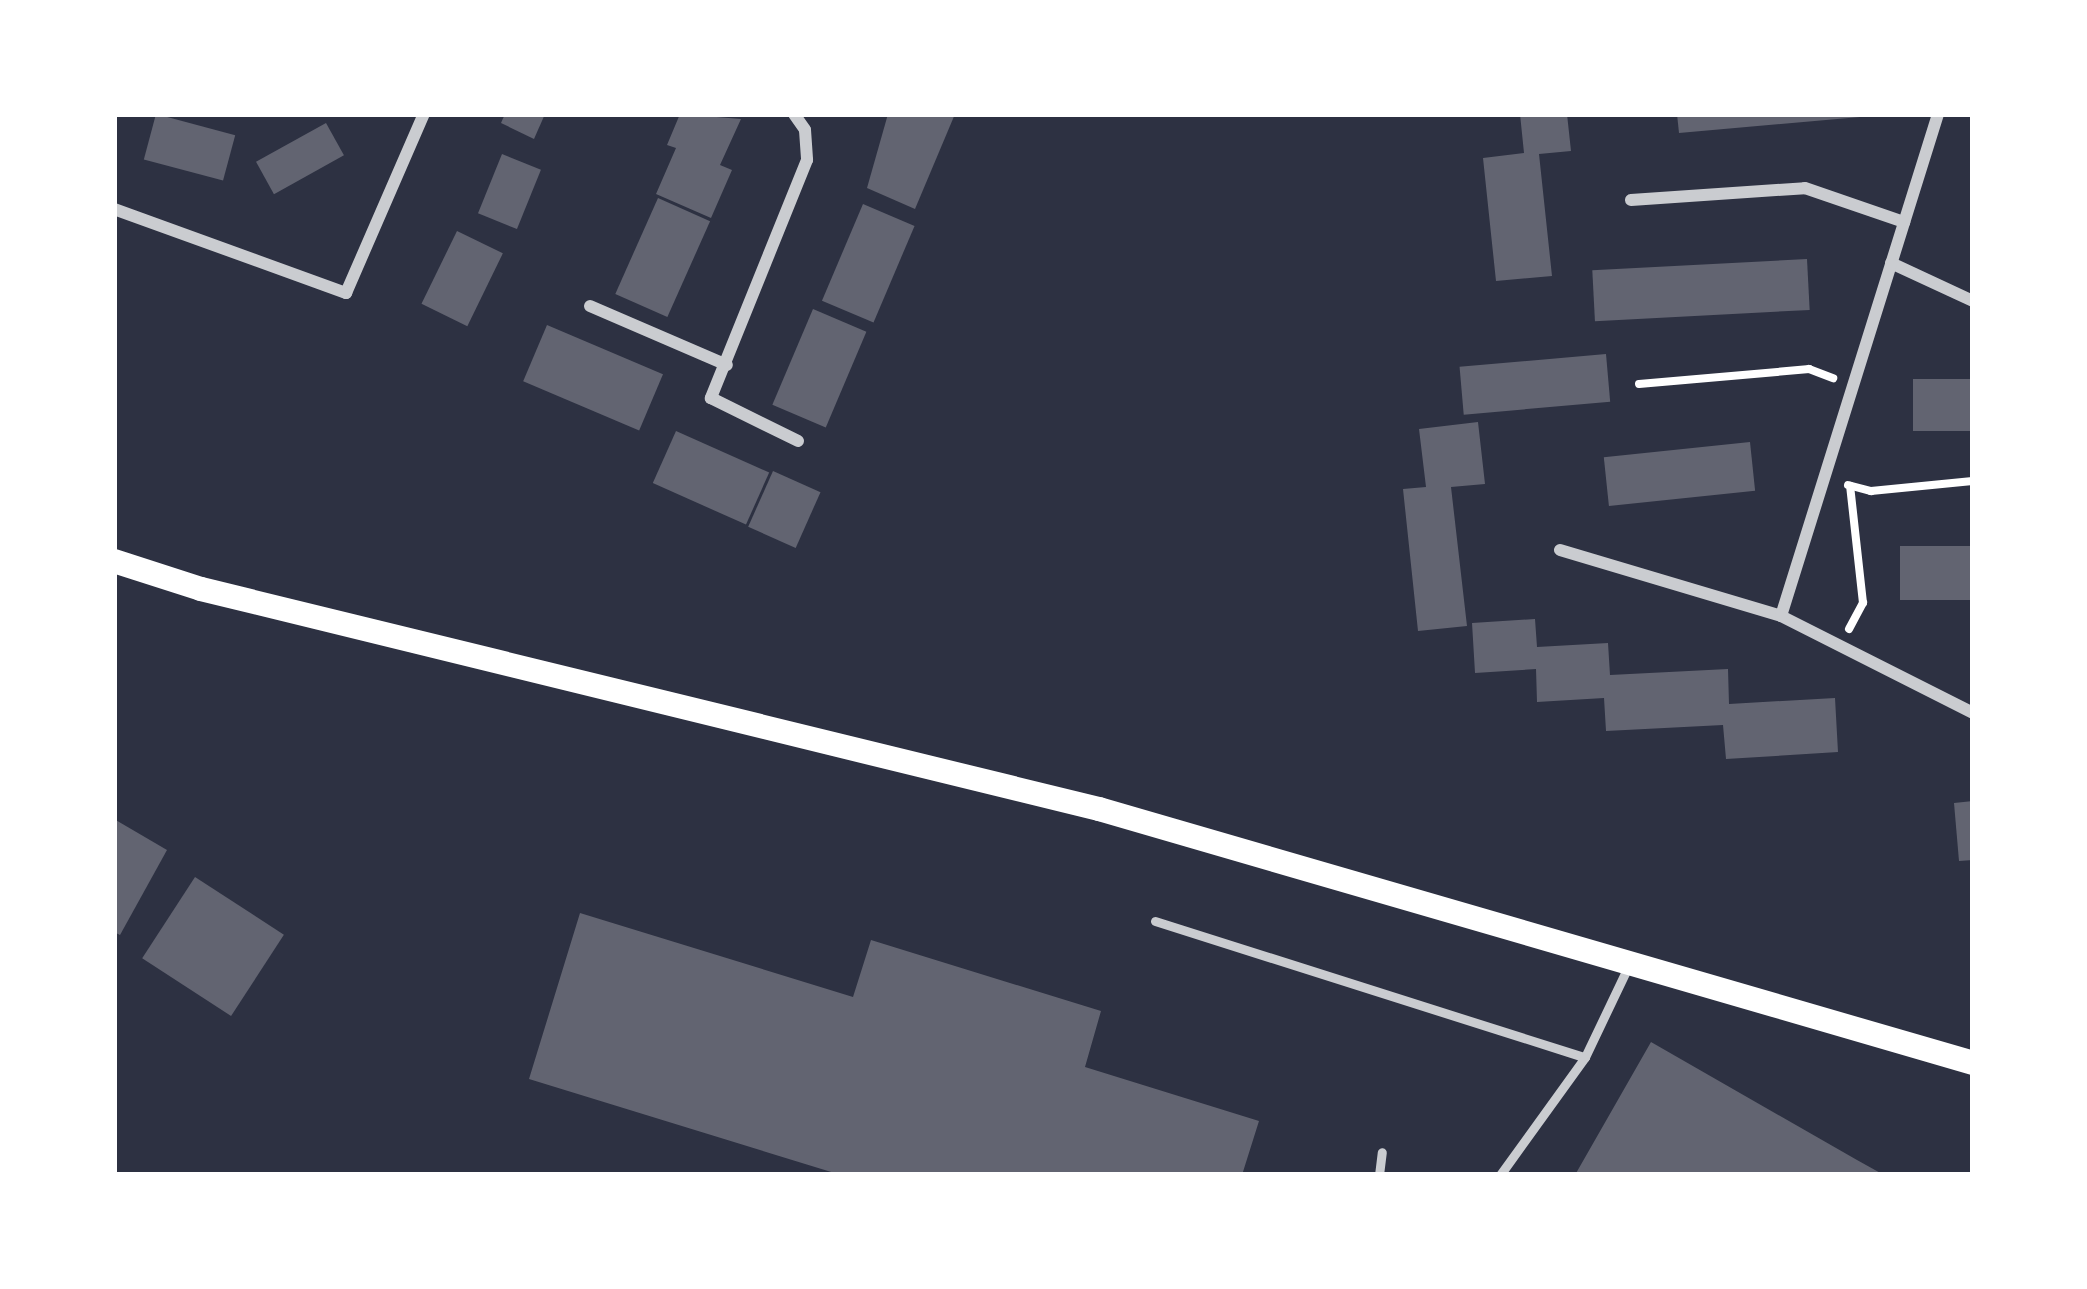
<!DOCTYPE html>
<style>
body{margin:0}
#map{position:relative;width:2087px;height:1289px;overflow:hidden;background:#2d3142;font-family:"Public Sans",sans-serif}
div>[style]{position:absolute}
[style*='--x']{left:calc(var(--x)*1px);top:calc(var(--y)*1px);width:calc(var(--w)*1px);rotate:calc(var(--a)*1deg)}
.building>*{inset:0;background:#626471;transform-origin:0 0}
.path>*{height:8px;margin:-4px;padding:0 4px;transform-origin:4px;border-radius:4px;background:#fff}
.service>*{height:9px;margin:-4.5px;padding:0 4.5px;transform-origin:4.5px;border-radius:4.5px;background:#caccd0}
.minor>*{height:12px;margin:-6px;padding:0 6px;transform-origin:6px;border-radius:6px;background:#caccd0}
.secondary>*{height:24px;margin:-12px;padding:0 12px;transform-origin:12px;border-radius:12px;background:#fff}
span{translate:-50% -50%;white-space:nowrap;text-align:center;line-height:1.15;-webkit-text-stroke:12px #fff;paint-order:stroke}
.frame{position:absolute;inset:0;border:117px solid #fff;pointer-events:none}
</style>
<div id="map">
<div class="building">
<i style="left:156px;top:114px;width:82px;height:47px;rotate:15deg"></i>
<i style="clip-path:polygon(505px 114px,545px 114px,534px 139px,501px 123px)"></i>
<i style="clip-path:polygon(680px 114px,741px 119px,720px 165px,732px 170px,711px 218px,656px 194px,676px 148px,667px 145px)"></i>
<i style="clip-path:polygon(888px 114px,955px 114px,915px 209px,867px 188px)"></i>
<i style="clip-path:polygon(1520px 114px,1567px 114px,1571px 151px,1539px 154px,1552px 276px,1496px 281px,1483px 158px,1524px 153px)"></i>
<i style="clip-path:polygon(1677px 114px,1860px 114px,1860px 117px,1679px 133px)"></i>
<i style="left:326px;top:123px;width:37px;height:80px;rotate:61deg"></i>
<i style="left:502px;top:154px;width:42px;height:64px;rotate:22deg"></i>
<i style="left:658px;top:198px;width:57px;height:105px;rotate:24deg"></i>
<i style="left:863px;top:204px;width:56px;height:105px;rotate:23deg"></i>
<i style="left:457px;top:231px;width:51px;height:81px;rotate:26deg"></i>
<i style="left:1807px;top:259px;width:51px;height:215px;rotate:87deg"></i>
<i style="left:813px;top:309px;width:58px;height:104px;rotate:23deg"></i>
<i style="left:547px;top:325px;width:126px;height:61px;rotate:23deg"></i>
<i style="left:1606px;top:354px;width:48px;height:147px;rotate:85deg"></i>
<i style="left:1973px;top:379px;width:52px;height:60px;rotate:90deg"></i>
<i style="clip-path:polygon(1478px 422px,1485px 484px,1451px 487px,1467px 626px,1418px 631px,1403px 489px,1426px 487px,1419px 429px)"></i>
<i style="left:676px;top:431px;width:102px;height:57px;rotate:24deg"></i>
<i style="left:1750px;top:442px;width:49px;height:147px;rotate:84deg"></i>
<i style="left:773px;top:471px;width:52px;height:61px;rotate:24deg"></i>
<i style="left:1973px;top:546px;width:54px;height:73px;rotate:90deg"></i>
<i style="clip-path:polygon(1535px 619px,1537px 647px,1608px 643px,1610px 675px,1728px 669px,1729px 704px,1835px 698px,1838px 752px,1726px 759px,1723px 725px,1606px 731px,1604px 698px,1537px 702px,1536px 669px,1475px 673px,1472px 623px)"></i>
<i style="clip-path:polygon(1973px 801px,1973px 860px,1959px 861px,1954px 803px)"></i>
<i style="clip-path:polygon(114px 819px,167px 850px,120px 935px,114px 932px)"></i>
<i style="left:195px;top:877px;width:106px;height:97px;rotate:33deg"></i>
<i style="clip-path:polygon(580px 913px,853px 997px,871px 940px,1101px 1011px,1085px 1067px,1259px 1121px,1242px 1175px,841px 1175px,529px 1079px)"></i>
<i style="clip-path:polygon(1651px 1042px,1857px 1160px,1884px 1175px,1575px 1175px)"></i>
</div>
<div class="path">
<i style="--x:1639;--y:384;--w:171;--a:-5"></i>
<i style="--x:1809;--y:369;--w:26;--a:21"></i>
<i style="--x:1848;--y:485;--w:24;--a:15"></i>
<i style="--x:1871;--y:491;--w:102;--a:-5.6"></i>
<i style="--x:1849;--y:629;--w:30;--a:-62"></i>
<i style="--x:1863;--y:603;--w:118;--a:-96.3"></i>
</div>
<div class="service">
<i style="--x:1155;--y:921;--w:451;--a:17.6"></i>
<i style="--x:1585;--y:1057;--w:100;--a:-64.5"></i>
<i style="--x:1379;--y:1175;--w:23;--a:-83"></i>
<i style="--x:1500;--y:1175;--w:145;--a:-54.2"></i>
</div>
<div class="minor">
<i style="--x:794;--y:114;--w:19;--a:55"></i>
<i style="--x:805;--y:130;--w:30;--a:86"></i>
<i style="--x:807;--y:160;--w:257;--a:112"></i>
<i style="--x:711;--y:398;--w:97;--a:26.3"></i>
<i style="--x:1631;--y:200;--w:174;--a:-3.9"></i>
<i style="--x:1805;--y:188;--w:105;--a:19"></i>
<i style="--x:114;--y:209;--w:247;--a:19.9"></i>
<i style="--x:346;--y:293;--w:195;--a:-66.5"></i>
<i style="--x:1891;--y:263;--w:90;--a:24.9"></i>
<i style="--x:590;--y:306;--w:149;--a:23.3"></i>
<i style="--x:1560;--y:550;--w:231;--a:16.6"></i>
<i style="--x:1781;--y:616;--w:215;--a:26.8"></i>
<i style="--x:1781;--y:616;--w:526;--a:-72.63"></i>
</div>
<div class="secondary">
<i style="--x:114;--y:561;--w:91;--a:17.8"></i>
<i style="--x:201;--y:589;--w:925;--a:13.77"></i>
<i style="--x:1099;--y:809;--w:910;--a:16.2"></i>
</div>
<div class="frame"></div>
</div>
